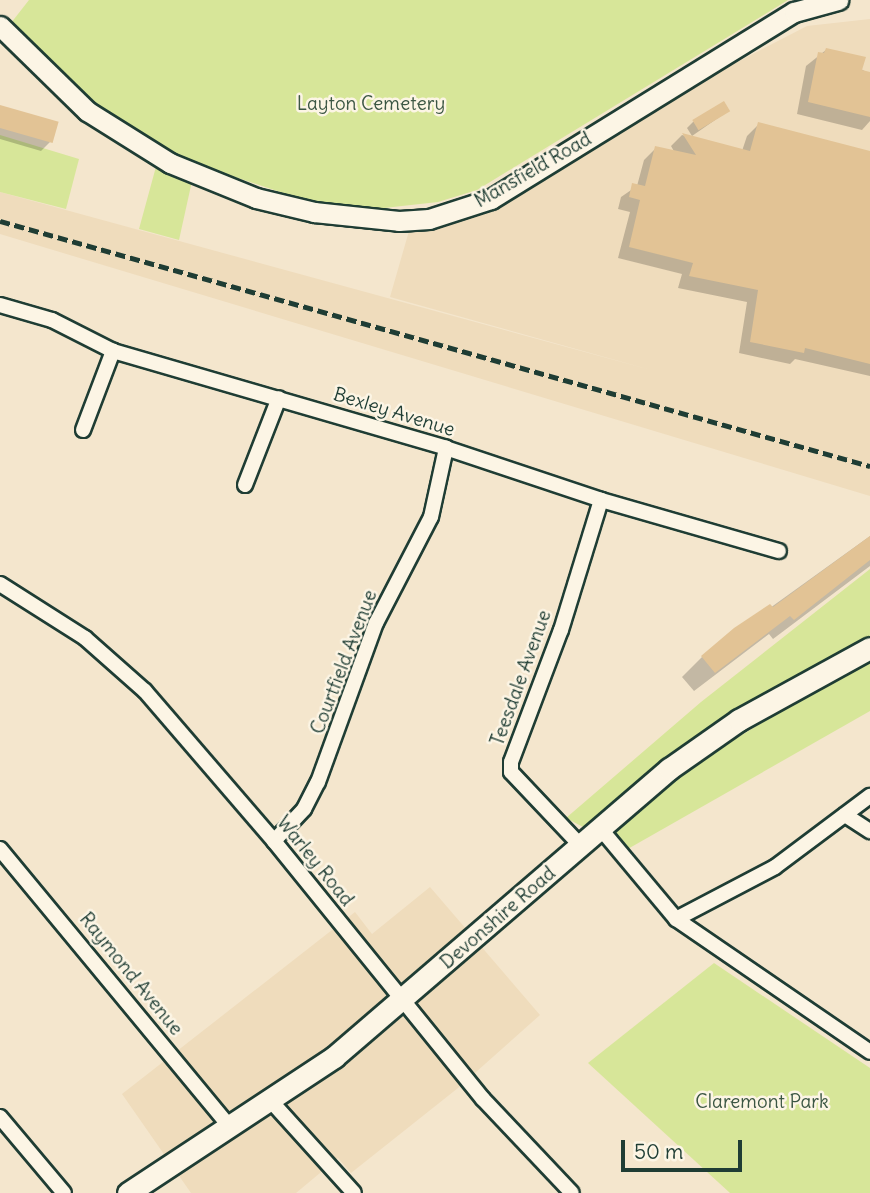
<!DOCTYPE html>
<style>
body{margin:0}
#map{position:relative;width:870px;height:1193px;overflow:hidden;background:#f4e6cd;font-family:Delius,sans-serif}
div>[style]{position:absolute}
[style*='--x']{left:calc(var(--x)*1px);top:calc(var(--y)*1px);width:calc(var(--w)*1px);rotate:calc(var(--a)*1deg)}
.built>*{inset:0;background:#efdcbc}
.green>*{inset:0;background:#d7e699}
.shadow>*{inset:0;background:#0003}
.building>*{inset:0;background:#e2c395;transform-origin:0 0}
.roads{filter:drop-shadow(2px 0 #1f3d34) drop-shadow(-2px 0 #1f3d34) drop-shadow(0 2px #1f3d34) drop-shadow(0 -2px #1f3d34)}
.minor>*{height:14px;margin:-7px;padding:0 7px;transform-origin:7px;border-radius:7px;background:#fcf5e5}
.tertiary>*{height:19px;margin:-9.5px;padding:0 9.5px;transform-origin:9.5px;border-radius:9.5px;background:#fcf5e5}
.secondary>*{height:21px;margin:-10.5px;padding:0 10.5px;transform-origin:10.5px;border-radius:10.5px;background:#fcf5e5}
.rail>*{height:5px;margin-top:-2.5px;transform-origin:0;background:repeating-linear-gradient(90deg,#1f3d34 0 10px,transparent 0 15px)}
span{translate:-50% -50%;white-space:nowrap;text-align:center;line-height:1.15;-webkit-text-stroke:5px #fcf5e5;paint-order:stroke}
.park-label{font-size:19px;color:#3b5643}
.street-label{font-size:19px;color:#1f3d34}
.scale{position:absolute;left:621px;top:1140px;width:121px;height:32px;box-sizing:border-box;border:4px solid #1f3d34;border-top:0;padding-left:9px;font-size:21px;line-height:24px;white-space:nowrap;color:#1f3d34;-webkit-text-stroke:5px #fcf5e5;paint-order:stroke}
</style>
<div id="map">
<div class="built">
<i style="clip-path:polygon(870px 19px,870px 496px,0 234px,0 192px,651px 370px,390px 297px,409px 231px,441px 227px,497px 207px,728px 67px,807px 26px)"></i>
<i style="clip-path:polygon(430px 887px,540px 1015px,458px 1088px,351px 1173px,338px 1158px,296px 1193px,191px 1193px,122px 1094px,355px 912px,372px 934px)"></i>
</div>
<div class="green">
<i style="clip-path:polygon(29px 0,788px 0,477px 190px,438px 202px,375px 209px,304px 200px,172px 156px,79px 91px,11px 23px)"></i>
<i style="clip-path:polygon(0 135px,79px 159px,66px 209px,0 192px)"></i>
<i style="clip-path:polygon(157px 163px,192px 181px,179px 240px,139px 229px)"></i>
<i style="clip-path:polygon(870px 569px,870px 648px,781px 699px,605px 824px,583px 827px,566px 818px,701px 702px)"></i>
<i style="clip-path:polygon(870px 657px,870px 711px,626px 850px,611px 832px,671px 778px)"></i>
<i style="clip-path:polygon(714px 963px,870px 1068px,870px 1193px,730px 1193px,588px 1063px)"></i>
</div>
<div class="shadow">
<i style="clip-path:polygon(826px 50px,870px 74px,870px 121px,862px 130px,797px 114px,806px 66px)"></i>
<i style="clip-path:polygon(0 107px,51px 141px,41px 151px,0 139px)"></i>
<i style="clip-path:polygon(728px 111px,692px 136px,687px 128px,693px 122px)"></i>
<i style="clip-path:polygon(759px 124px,870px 153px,870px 376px,795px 359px,790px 364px,739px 353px,747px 302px,678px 288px,682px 274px,618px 258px,630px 212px,618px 209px,621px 197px,637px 186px,644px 160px,656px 148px,675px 153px,671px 146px,682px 135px,742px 151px,747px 136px)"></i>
<i style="clip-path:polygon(870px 536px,870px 566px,773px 639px,769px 634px,694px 691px,682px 677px,702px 657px)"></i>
</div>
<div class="building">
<i style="clip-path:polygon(826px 48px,866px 57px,862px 70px,870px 72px,870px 117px,808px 102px,818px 52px,824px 53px)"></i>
<i style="left:724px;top:101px;width:12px;height:37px;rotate:59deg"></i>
<i style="left:0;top:105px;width:61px;height:22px;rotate:16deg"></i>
<i style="clip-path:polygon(758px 122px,870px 151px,870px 364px,805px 348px,804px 353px,750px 342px,758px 290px,689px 276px,693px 263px,629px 247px,640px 200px,629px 197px,632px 183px,645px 186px,655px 146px,696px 155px,682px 133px,750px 151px)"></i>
<i style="clip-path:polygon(870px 536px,870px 560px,794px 620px,790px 616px,715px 673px,701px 656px,734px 628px,770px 604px,773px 607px)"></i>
</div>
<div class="roads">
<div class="minor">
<i style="--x:0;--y:305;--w:54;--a:16.1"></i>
<i style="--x:52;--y:320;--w:68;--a:26.9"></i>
<i style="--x:113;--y:351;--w:347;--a:16.2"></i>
<i style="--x:446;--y:448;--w:163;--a:18.5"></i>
<i style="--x:601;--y:500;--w:185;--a:16"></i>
<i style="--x:83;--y:430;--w:85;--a:-69.2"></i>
<i style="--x:245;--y:485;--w:93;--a:-68.7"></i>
<i style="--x:0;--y:584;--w:101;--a:32.4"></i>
<i style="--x:85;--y:638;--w:80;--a:41.5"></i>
<i style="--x:145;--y:691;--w:198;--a:49.3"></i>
<i style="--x:274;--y:841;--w:332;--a:51"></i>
<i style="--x:483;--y:1099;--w:129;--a:46.6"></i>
<i style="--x:845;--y:815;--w:30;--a:33"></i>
<i style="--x:600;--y:828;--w:119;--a:50.1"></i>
<i style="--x:676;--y:919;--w:235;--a:34.4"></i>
<i style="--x:274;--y:841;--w:44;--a:-46.8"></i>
<i style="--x:304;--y:809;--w:30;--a:-63"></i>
<i style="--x:318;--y:782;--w:169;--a:-70"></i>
<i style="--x:376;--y:623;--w:119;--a:-62.6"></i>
<i style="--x:431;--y:517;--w:71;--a:-77.7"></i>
<i style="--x:581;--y:846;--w:102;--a:-133.4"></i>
<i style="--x:511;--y:772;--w:10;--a:-90"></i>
<i style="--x:511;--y:762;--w:141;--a:-69.3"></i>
<i style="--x:561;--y:630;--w:136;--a:-72.9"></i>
<i style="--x:0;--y:849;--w:359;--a:50.4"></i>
<i style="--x:676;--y:919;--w:112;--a:-27.7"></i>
<i style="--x:775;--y:867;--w:119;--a:-36.8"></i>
<i style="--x:270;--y:1100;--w:125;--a:47.9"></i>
<i style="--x:0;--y:1117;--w:99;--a:49.9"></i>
</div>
<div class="tertiary">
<i style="--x:0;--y:26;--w:122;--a:44.3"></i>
<i style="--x:87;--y:111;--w:98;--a:32.1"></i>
<i style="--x:170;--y:163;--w:93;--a:22.1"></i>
<i style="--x:256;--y:198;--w:60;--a:13.6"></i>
<i style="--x:314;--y:212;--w:85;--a:6"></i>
<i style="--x:399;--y:221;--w:30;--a:-4"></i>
<i style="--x:429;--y:219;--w:65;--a:-17.9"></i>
<i style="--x:491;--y:199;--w:356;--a:-31.7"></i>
<i style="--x:794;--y:12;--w:46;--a:-15.3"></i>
</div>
<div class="secondary">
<i style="--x:128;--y:1193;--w:247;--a:-33.4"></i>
<i style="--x:334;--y:1057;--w:442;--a:-40.7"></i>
<i style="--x:669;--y:769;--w:85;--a:-35"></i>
<i style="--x:739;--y:720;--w:149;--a:-28.8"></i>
</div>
</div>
<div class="rail">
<i style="--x:0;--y:221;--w:904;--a:15.73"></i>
</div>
<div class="park-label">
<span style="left:371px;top:104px">Layton Cemetery</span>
<span style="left:762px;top:1102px">Claremont Park</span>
</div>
<div class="street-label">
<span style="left:533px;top:170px;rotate:-30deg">Mansfield Road</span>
<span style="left:394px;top:412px;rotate:17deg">Bexley Avenue</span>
<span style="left:344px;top:662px;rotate:-69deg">Courtfield Avenue</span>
<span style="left:521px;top:678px;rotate:-70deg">Teesdale Avenue</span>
<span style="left:315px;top:861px;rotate:51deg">Warley Road</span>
<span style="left:498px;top:918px;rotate:-41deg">Devonshire Road</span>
<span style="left:131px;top:974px;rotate:51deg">Raymond Avenue</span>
</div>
<div class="scale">50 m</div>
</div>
